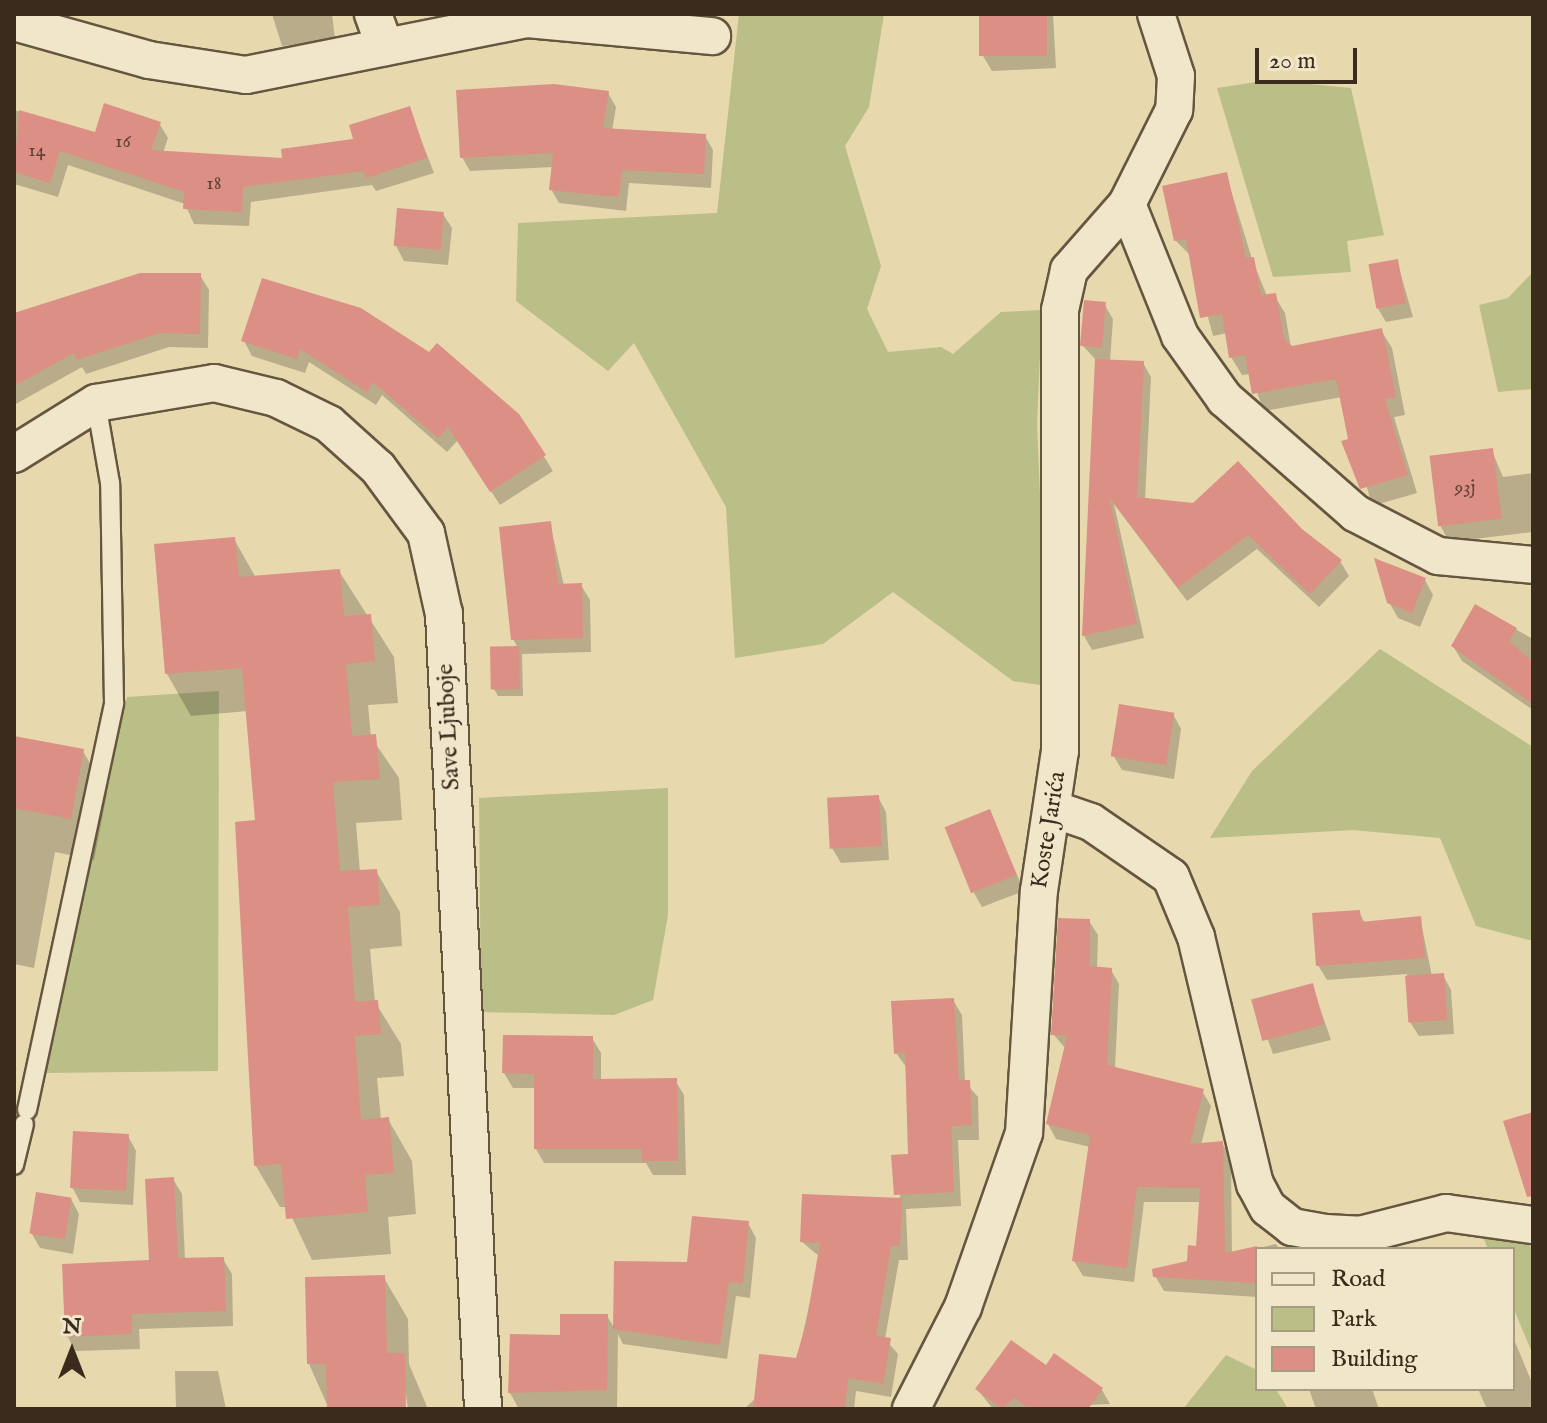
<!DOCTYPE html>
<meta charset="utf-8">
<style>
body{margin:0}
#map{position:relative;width:1547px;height:1423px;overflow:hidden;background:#e8d8ad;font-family:"IM FELL English",serif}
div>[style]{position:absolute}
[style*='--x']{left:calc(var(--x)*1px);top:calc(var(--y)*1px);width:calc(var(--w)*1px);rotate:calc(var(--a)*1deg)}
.green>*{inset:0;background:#babe87}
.shadow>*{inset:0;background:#0003}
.building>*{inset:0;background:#dc8f85;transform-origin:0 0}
.roads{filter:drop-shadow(2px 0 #665640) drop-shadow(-2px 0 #665640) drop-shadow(0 2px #665640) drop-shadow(0 -2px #665640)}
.service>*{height:18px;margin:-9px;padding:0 9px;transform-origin:9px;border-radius:9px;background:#f0e6ca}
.minor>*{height:36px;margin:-18px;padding:0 18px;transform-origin:18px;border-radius:18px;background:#f0e6ca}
span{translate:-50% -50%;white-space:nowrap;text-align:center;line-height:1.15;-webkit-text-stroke:8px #f0e6ca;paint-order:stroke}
.number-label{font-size:20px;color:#624436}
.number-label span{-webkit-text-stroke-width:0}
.street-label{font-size:24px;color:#3a2b1c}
.frame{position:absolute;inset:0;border:16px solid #3a2b1c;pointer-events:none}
.legend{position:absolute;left:1255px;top:1247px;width:260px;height:144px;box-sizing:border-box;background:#f0e6ca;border:2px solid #a79b84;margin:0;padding:10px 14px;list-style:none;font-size:24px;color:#3a2b1c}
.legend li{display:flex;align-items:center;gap:16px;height:40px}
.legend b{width:40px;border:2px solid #a79b84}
.north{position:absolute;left:32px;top:1311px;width:80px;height:80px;-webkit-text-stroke:6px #f0e6ca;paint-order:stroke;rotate:0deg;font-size:22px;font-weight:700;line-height:32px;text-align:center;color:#3a2b1c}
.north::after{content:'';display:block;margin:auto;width:28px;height:36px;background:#3a2b1c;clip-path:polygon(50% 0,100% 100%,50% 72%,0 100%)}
.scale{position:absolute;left:1255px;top:48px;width:102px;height:36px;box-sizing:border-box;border:4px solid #3a2b1c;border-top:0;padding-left:10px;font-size:24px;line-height:28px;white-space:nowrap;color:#3a2b1c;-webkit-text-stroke:6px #f0e6ca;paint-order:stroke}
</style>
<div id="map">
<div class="green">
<i style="clip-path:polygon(739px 14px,884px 14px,869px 107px,845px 146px,881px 266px,867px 309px,888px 352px,941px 347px,953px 354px,1001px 312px,1042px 310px,1037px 423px,1048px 686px,1013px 681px,893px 592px,823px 644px,735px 658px,726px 507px,634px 343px,608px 371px,516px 301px,518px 223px,717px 213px)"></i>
<i style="clip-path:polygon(1269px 80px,1351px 88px,1384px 235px,1347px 241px,1351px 272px,1273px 277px,1217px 88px)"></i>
<i style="clip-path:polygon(1533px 272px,1533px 389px,1498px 392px,1479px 305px,1508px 298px)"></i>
<i style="clip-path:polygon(1380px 649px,1533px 747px,1533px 941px,1476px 926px,1440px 838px,1353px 830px,1210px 838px,1252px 771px)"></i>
<i style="clip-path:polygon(219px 691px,218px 1071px,44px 1073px,127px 697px)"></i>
<i style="clip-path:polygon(668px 788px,668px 915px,653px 1000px,614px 1015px,481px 1012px,479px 798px)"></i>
<i style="clip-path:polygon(1478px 1224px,1533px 1239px,1533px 1355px,1513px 1307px,1513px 1249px,1488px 1249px)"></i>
<i style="clip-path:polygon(1226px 1355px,1257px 1370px,1257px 1389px,1276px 1389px,1288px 1409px,1183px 1409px)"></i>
</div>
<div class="shadow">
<i style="clip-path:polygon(272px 14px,332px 14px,335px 40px,282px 46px)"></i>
<i style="clip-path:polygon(981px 14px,1053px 14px,1056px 68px,992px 71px,983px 56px)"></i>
<i style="clip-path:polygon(608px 93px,616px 107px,612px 131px,705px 136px,713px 150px,711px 188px,629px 183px,626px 211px,559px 203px,551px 189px,553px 167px,470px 171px,462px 157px)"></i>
<i style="clip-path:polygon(409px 108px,434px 173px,376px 191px,372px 185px,251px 202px,249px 226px,194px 224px,185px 204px,68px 165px,58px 197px,14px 184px,14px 110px,96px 134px,159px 123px,168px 138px,163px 153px,284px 160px,356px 141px)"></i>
<i style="clip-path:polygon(1226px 174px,1252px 259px,1267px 296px,1274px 295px,1285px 313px,1291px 348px,1381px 330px,1392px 348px,1405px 415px,1394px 417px,1417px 493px,1372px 506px,1342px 397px,1264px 411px,1250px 374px,1242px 375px,1231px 357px,1227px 333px,1213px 336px,1192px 257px,1176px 241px)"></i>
<i style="clip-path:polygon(443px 214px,452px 228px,448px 265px,404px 261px,396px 246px)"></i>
<i style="clip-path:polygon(1397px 261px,1413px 317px,1386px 322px,1377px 307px)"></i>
<i style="clip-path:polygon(200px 275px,209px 290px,208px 348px,169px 347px,86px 374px,82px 367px,14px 405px,14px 320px)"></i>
<i style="clip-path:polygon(263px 280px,518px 415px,553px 471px,500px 505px,458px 440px,447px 452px,382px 395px,376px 405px,309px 362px,305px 373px,252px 356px,244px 341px)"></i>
<i style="clip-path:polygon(1104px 304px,1113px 319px,1110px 362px,1143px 363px,1151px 377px,1145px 500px,1340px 561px,1349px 576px,1319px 607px,1257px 549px,1187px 601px,1114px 504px,1144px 638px,1092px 650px,1084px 636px,1097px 361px,1083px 346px)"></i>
<i style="clip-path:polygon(1492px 451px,1503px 477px,1533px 473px,1533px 532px,1449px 542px,1440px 525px)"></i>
<i style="clip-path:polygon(550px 523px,564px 586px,581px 585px,590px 600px,591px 652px,522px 654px,523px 696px,498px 696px,494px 689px,518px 648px,513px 639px)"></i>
<i style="clip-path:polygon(234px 539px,256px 578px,339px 571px,394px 657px,398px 703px,368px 705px,371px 737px,399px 778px,402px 820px,356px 823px,360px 872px,376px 871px,400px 912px,402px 946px,370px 949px,375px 1002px,401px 1044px,404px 1076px,377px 1078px,381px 1120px,388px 1119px,412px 1161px,416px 1214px,388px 1217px,391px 1254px,312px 1260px,287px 1207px,280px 1207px,256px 1166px,237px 824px,257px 822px,248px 711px,191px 716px,167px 674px)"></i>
<i style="clip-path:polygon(1425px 580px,1433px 595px,1420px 627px,1398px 618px,1389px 602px)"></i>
<i style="clip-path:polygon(1476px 607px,1533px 639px,1533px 710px,1462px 661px,1453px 646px)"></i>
<i style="clip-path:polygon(1173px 714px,1181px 729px,1174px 779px,1122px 770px,1113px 755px)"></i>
<i style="clip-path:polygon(14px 738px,83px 751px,107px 793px,94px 860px,55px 852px,34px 968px,14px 964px)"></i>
<i style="clip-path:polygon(878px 797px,886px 812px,889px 860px,841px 863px,832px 848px)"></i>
<i style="clip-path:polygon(990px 812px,1024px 891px,982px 907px,974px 893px)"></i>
<i style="clip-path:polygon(1359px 912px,1365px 923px,1420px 918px,1432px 976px,1443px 975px,1451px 990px,1454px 1034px,1419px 1036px,1410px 1022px,1407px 974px,1327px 980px,1318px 965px)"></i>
<i style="clip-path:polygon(1089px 921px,1098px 935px,1097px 969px,1111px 970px,1119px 984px,1115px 1069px,1202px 1091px,1211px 1106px,1201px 1145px,1222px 1143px,1231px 1158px,1232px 1254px,1276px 1244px,1279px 1249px,1257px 1249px,1257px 1297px,1164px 1291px,1155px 1276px,1188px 1263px,1197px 1248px,1201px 1202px,1144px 1202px,1134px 1282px,1083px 1276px,1074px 1261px,1090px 1147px,1056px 1139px,1048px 1124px,1066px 1049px,1053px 1034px)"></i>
<i style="clip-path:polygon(1312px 985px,1331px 1040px,1273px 1054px,1254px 1000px)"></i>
<i style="clip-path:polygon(953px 1000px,962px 1015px,965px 1082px,978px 1097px,979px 1140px,958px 1140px,961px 1206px,906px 1209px,908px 1260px,899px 1260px,885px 1339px,898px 1354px,891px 1397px,856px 1391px,854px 1409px,744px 1409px,797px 1360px,820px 1257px,802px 1242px,899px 1200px,910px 1156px,907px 1068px,896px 1053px)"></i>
<i style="clip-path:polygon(592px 1038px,601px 1053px,601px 1081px,675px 1080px,684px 1095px,686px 1175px,653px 1175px,646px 1163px,544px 1163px,536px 1149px,536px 1088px,513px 1088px,504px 1073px)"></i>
<i style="clip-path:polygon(128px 1136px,136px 1151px,133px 1205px,80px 1202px,72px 1187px)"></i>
<i style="clip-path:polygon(173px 1179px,182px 1194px,185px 1260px,223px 1259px,232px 1274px,233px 1326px,139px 1329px,140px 1349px,76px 1351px,67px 1336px,151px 1262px)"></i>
<i style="clip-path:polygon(71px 1199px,79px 1214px,73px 1254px,40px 1248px,32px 1234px)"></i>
<i style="clip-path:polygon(748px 1223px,756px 1238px,750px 1298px,736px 1296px,727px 1359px,623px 1344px,618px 1334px,617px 1409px,519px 1409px,510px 1393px,562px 1337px,607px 1316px,615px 1329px,616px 1263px,689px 1264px)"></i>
<i style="clip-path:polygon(384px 1278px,408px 1319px,409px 1364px,428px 1409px,408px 1409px,404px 1382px,404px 1409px,329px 1409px,309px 1364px)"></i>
<i style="clip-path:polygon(1513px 1337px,1533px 1385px,1533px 1409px,1487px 1409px,1478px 1389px,1513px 1389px)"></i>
<i style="clip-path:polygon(1047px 1368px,1102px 1390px,1110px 1404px,993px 1409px,977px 1389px)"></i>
<i style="clip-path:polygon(175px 1371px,218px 1371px,226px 1409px,170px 1409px,176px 1409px)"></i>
<i style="clip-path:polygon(1309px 1389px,1372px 1389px,1379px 1409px,1316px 1409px)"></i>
</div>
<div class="building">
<i style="left:979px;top:14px;width:68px;height:42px"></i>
<i style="clip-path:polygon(554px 84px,609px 91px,603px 128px,706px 134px,704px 174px,622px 170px,619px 197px,549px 190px,553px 153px,460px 158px,456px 90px)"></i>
<i style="clip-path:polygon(104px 103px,161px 122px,151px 150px,282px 158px,281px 149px,353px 139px,349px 125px,410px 106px,427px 158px,366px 178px,363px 171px,243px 187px,242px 212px,183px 209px,184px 192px,60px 151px,50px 183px,14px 172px,19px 110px,95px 132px)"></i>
<i style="clip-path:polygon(1227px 172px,1246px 258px,1254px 257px,1261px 295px,1276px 293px,1284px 339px,1292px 346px,1382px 328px,1396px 397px,1385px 399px,1408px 475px,1360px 489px,1341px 441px,1348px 439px,1336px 379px,1252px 394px,1245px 355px,1229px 358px,1222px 314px,1200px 318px,1186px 239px,1174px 241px,1162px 186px)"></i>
<i style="left:397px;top:208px;width:47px;height:38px;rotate:5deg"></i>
<i style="left:1398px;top:259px;width:45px;height:30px;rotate:80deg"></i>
<i style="clip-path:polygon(140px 273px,201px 273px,200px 334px,160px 333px,76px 360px,74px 353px,14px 386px,14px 313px)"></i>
<i style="clip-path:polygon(262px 278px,361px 308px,429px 352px,437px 343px,519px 414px,546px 455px,490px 492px,448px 427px,438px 438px,373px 382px,367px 392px,300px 349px,297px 359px,241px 341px)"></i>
<i style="left:1084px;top:300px;width:22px;height:46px;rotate:5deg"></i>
<i style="clip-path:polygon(1095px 359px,1144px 361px,1137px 497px,1193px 503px,1238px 461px,1302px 529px,1342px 560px,1310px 594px,1248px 535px,1178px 588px,1109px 497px,1137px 624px,1082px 636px)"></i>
<i style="left:1493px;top:448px;width:71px;height:64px;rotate:83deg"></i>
<i style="clip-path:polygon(551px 521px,558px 584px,582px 583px,583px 638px,511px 640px,499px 527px)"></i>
<i style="clip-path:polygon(235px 537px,239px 577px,340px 569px,344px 616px,371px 614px,375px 661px,346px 664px,352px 736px,376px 734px,380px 779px,333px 782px,340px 871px,377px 869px,380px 905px,348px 907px,355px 1002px,378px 1000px,381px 1034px,355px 1036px,361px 1120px,389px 1117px,394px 1173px,365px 1175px,368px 1212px,286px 1219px,281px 1164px,254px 1166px,235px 822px,255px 820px,242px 668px,165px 674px,154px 544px)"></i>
<i style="clip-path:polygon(1374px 558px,1426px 578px,1412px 613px,1387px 603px)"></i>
<i style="clip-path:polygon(1475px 604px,1517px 628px,1509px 641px,1533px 662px,1533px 704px,1451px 646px)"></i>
<i style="left:519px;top:646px;width:43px;height:29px;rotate:89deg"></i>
<i style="left:1119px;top:704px;width:56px;height:53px;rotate:9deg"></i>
<i style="clip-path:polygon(14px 736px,84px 749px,71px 819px,14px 808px)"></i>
<i style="left:879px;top:795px;width:51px;height:52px;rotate:87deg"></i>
<i style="left:990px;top:809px;width:71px;height:49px;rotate:68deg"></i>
<i style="clip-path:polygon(1360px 910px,1361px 922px,1421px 916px,1425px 958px,1316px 966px,1312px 913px)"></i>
<i style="clip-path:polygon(1058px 918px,1090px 919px,1090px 966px,1112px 968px,1107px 1065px,1204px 1089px,1190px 1144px,1223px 1141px,1225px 1253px,1257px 1246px,1257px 1283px,1153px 1277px,1152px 1269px,1187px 1261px,1188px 1245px,1196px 1246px,1200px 1188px,1137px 1187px,1127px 1268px,1072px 1261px,1090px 1135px,1046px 1124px,1067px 1036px,1051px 1035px)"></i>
<i style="left:1444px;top:973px;width:47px;height:39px;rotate:86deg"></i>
<i style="left:1313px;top:983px;width:43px;height:64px;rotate:75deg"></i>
<i style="clip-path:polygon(954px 998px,959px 1080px,970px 1080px,972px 1125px,951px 1126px,954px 1192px,894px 1195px,891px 1155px,908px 1154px,905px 1053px,894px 1054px,891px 1001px)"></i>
<i style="clip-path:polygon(503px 1035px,593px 1036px,593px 1079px,677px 1078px,678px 1161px,642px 1161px,642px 1149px,534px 1149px,534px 1074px,502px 1073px)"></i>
<i style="clip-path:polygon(1533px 1112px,1533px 1196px,1527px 1197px,1503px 1121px)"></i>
<i style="left:73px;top:1131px;width:56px;height:57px;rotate:3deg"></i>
<i style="clip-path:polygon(174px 1177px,178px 1258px,224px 1257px,226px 1311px,132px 1314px,132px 1334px,65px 1337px,62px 1264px,149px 1260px,145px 1179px)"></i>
<i style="left:36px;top:1192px;width:36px;height:42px;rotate:9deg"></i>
<i style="clip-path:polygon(802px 1194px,902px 1198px,900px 1246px,891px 1246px,876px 1336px,891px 1338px,883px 1384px,848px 1378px,845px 1409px,753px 1409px,759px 1354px,796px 1358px,806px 1324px,820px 1243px,800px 1242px)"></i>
<i style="clip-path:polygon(692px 1216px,749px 1221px,743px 1283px,729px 1282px,720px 1345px,613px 1329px,614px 1261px,687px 1262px)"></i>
<i style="clip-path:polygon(385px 1275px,387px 1353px,405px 1353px,406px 1409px,327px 1409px,326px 1364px,307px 1364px,305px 1277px)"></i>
<i style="clip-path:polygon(560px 1314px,608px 1314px,607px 1390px,508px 1393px,510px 1334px,560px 1335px)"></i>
<i style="clip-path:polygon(1011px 1340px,1046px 1365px,1054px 1353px,1103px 1388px,1088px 1409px,1029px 1409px,1014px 1398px,1002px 1409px,975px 1389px)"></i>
</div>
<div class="roads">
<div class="service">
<i style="--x:27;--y:1110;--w:416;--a:-77.9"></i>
<i style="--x:114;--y:703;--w:220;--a:-91"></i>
<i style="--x:110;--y:483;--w:81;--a:-99.9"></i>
<i style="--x:14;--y:1165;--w:42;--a:-76.3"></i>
</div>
<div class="minor">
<i style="--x:373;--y:14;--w:35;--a:70"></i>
<i style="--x:1156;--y:14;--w:65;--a:72.1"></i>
<i style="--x:1176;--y:76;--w:34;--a:93"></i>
<i style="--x:1174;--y:110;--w:105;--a:116.6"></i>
<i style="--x:1127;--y:204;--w:142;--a:68.1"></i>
<i style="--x:1180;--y:336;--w:77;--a:54.5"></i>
<i style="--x:1225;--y:399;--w:173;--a:41.2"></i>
<i style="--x:1355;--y:513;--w:93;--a:27.4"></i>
<i style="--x:1438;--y:556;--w:95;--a:5.4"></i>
<i style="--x:14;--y:22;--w:140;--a:15.7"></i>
<i style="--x:149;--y:60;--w:98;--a:8.8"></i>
<i style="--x:246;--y:75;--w:287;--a:-11.3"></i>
<i style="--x:527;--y:19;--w:186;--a:5.3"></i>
<i style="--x:14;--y:454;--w:97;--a:-31.9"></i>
<i style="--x:96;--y:403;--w:120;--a:-9.6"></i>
<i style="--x:214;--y:383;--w:64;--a:13.6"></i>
<i style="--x:276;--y:398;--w:59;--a:26.1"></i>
<i style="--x:329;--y:424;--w:66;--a:41.9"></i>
<i style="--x:378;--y:468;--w:81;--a:53.6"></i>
<i style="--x:426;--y:533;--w:83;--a:77.5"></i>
<i style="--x:444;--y:614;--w:796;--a:87.19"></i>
<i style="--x:1056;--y:810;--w:37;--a:19"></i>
<i style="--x:1091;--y:822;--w:97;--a:34.5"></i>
<i style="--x:1171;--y:877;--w:65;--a:67.4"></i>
<i style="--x:1196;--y:937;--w:254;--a:76.6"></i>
<i style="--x:1255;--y:1184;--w:27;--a:62"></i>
<i style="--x:1268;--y:1208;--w:31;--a:38"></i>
<i style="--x:1292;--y:1227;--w:34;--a:10"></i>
<i style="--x:1325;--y:1233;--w:35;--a:3"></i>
<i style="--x:1360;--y:1235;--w:89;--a:-14.3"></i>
<i style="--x:1446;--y:1213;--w:88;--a:7.9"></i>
<i style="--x:911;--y:1409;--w:114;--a:-63"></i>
<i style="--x:963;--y:1307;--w:184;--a:-70.7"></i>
<i style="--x:1024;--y:1133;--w:242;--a:-86.5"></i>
<i style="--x:1039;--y:891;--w:142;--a:-81.5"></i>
<i style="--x:1060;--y:751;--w:441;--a:-90"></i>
<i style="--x:1060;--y:310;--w:41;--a:-77.3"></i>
<i style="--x:1069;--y:270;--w:88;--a:-48.7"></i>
</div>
</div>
<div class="number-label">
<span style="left:123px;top:141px">16</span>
<span style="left:37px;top:150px">14</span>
<span style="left:214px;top:183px">18</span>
<span style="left:1465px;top:487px">93j</span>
</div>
<div class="street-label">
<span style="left:449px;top:727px;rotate:-93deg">Save Ljuboje</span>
<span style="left:1049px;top:830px;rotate:-81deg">Koste Jarića</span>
</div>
<div class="frame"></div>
<ul class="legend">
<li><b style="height:10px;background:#f0e6ca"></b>Road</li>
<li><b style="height:22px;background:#babe87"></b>Park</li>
<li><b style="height:22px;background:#dc8f85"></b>Building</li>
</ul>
<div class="north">N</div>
<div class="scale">20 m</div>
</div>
